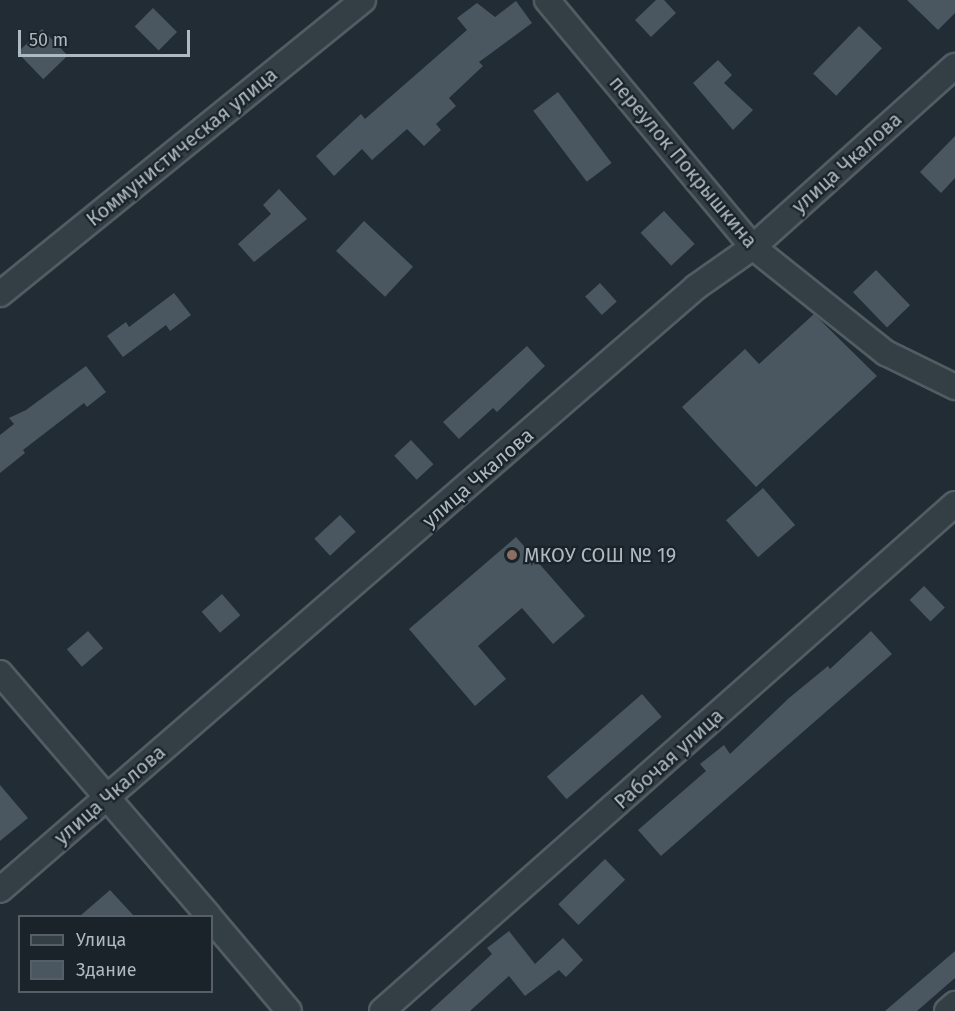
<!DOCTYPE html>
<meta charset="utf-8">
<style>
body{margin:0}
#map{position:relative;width:955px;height:1011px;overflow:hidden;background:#212c34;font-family:"Fira Sans",sans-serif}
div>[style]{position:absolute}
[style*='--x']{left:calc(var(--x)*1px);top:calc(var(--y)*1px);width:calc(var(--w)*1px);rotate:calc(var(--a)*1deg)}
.building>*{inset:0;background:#4a5760;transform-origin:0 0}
.roads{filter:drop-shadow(2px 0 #525c63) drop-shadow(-2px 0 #525c63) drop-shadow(0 2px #525c63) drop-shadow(0 -2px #525c63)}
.minor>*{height:24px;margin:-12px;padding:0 12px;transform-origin:12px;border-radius:12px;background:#343e45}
.dots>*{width:16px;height:16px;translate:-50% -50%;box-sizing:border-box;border:3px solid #1a232a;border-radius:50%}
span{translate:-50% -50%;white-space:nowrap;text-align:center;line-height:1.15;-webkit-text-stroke:4.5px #1a232a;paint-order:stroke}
.street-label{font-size:20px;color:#afb9c2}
.poi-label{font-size:20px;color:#afb9c2}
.left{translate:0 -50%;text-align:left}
.legend{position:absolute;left:18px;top:915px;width:195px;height:78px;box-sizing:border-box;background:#1a232a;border:2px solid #565f67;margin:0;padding:8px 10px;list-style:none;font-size:18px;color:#afb9c2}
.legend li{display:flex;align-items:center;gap:12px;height:30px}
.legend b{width:30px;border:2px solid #565f67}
.scale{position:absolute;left:18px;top:30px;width:172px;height:27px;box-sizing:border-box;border:3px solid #afb9c2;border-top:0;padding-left:8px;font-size:18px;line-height:21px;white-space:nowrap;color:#afb9c2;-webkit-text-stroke:4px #1a232a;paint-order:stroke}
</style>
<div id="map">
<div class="building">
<i style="clip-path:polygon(656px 0,664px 0,676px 13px,651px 37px,635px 20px)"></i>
<i style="clip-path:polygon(907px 0,955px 0,955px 13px,938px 30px)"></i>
<i style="clip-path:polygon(516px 1px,532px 23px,479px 62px,483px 66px,449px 98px,456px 106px,436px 124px,441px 130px,424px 146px,407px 129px,372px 160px,362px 149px,334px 176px,316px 156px,361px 114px,365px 119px,467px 30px,457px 18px,477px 3px,495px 17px)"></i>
<i style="left:153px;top:8px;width:34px;height:26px;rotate:45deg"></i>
<i style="left:859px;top:26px;width:32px;height:66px;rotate:44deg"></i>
<i style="left:42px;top:29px;width:37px;height:34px;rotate:46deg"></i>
<i style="clip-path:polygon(718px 60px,732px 75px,724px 83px,753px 110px,733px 130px,693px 83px)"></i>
<i style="left:558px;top:92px;width:89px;height:31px;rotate:53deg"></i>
<i style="clip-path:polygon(955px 136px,955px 178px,941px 193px,920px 172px)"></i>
<i style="clip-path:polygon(279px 189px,307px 219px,254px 262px,238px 244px,271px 214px,263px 205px)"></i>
<i style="left:664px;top:211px;width:45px;height:32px;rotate:47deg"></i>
<i style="left:364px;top:221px;width:67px;height:41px;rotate:43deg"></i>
<i style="left:876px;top:270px;width:49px;height:32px;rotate:46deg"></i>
<i style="left:600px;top:283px;width:25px;height:20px;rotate:48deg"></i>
<i style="clip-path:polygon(174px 293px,191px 315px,170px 331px,166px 325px,123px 357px,107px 336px,126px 322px,129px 327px)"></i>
<i style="clip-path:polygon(814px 314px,877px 376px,756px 487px,682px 407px,745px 349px,759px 364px)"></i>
<i style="clip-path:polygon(527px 346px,545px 366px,497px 412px,493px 408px,459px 439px,443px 422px)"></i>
<i style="clip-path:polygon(86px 366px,106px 392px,87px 407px,84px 403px,23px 450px,25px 453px,0 473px,0 435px,14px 424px,9px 418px,26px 410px)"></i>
<i style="left:411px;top:440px;width:33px;height:23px;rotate:47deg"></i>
<i style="left:763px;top:488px;width:49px;height:49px;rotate:49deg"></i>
<i style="left:340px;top:515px;width:23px;height:35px;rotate:47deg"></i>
<i style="clip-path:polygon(516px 537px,585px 616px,553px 644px,522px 608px,478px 646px,506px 679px,475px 706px,409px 629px)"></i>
<i style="left:924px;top:586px;width:30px;height:20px;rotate:46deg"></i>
<i style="left:222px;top:594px;width:28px;height:27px;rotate:49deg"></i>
<i style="left:88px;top:631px;width:23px;height:28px;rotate:49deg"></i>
<i style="clip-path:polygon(871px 631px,892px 654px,661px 856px,638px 830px,706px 771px,700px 764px,724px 745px,730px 754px,789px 698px,828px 666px,830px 669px)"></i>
<i style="left:642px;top:694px;width:30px;height:126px;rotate:49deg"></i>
<i style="clip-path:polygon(0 785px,28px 818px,0 841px)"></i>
<i style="left:605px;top:859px;width:29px;height:65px;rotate:46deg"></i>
<i style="clip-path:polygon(110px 890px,134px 916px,80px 916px)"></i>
<i style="clip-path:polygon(509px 931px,535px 964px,563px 938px,583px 960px,566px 977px,559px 970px,525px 996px,509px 976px,470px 1011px,430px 1011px,492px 954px,487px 948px)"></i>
<i style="clip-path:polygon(955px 951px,955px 978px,917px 1011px,885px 1011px)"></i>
</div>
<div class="roads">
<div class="minor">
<i style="--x:547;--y:0;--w:322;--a:50.2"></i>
<i style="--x:753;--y:247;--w:170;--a:38.6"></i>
<i style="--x:886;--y:353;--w:77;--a:26.2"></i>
<i style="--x:0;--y:294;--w:467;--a:-39"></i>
<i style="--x:0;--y:673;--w:321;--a:49.3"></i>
<i style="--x:0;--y:890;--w:921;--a:-40.9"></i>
<i style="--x:696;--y:287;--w:70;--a:-35.1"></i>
<i style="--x:753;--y:247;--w:271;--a:-41.9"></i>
<i style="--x:212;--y:920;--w:119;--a:49.8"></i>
<i style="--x:382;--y:1011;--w:765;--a:-41.5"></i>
<i style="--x:947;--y:1011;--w:11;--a:-41"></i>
</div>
</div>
<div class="dots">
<i style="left:512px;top:555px;background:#8d6e63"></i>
</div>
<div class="street-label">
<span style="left:182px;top:147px;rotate:-39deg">Коммунистическая улица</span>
<span style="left:683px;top:162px;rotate:50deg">переулок Покрышкина</span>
<span style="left:847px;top:163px;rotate:-42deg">улица Чкалова</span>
<span style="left:478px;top:478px;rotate:-41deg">улица Чкалова</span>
<span style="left:669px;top:759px;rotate:-42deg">Рабочая улица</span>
<span style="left:110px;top:795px;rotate:-41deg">улица Чкалова</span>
</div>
<div class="poi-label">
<span class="left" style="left:524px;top:555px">МКОУ СОШ № 19</span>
</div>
<ul class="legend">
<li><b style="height:8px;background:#343e45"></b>Улица</li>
<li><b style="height:16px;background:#4a5760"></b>Здание</li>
</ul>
<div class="scale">50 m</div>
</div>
